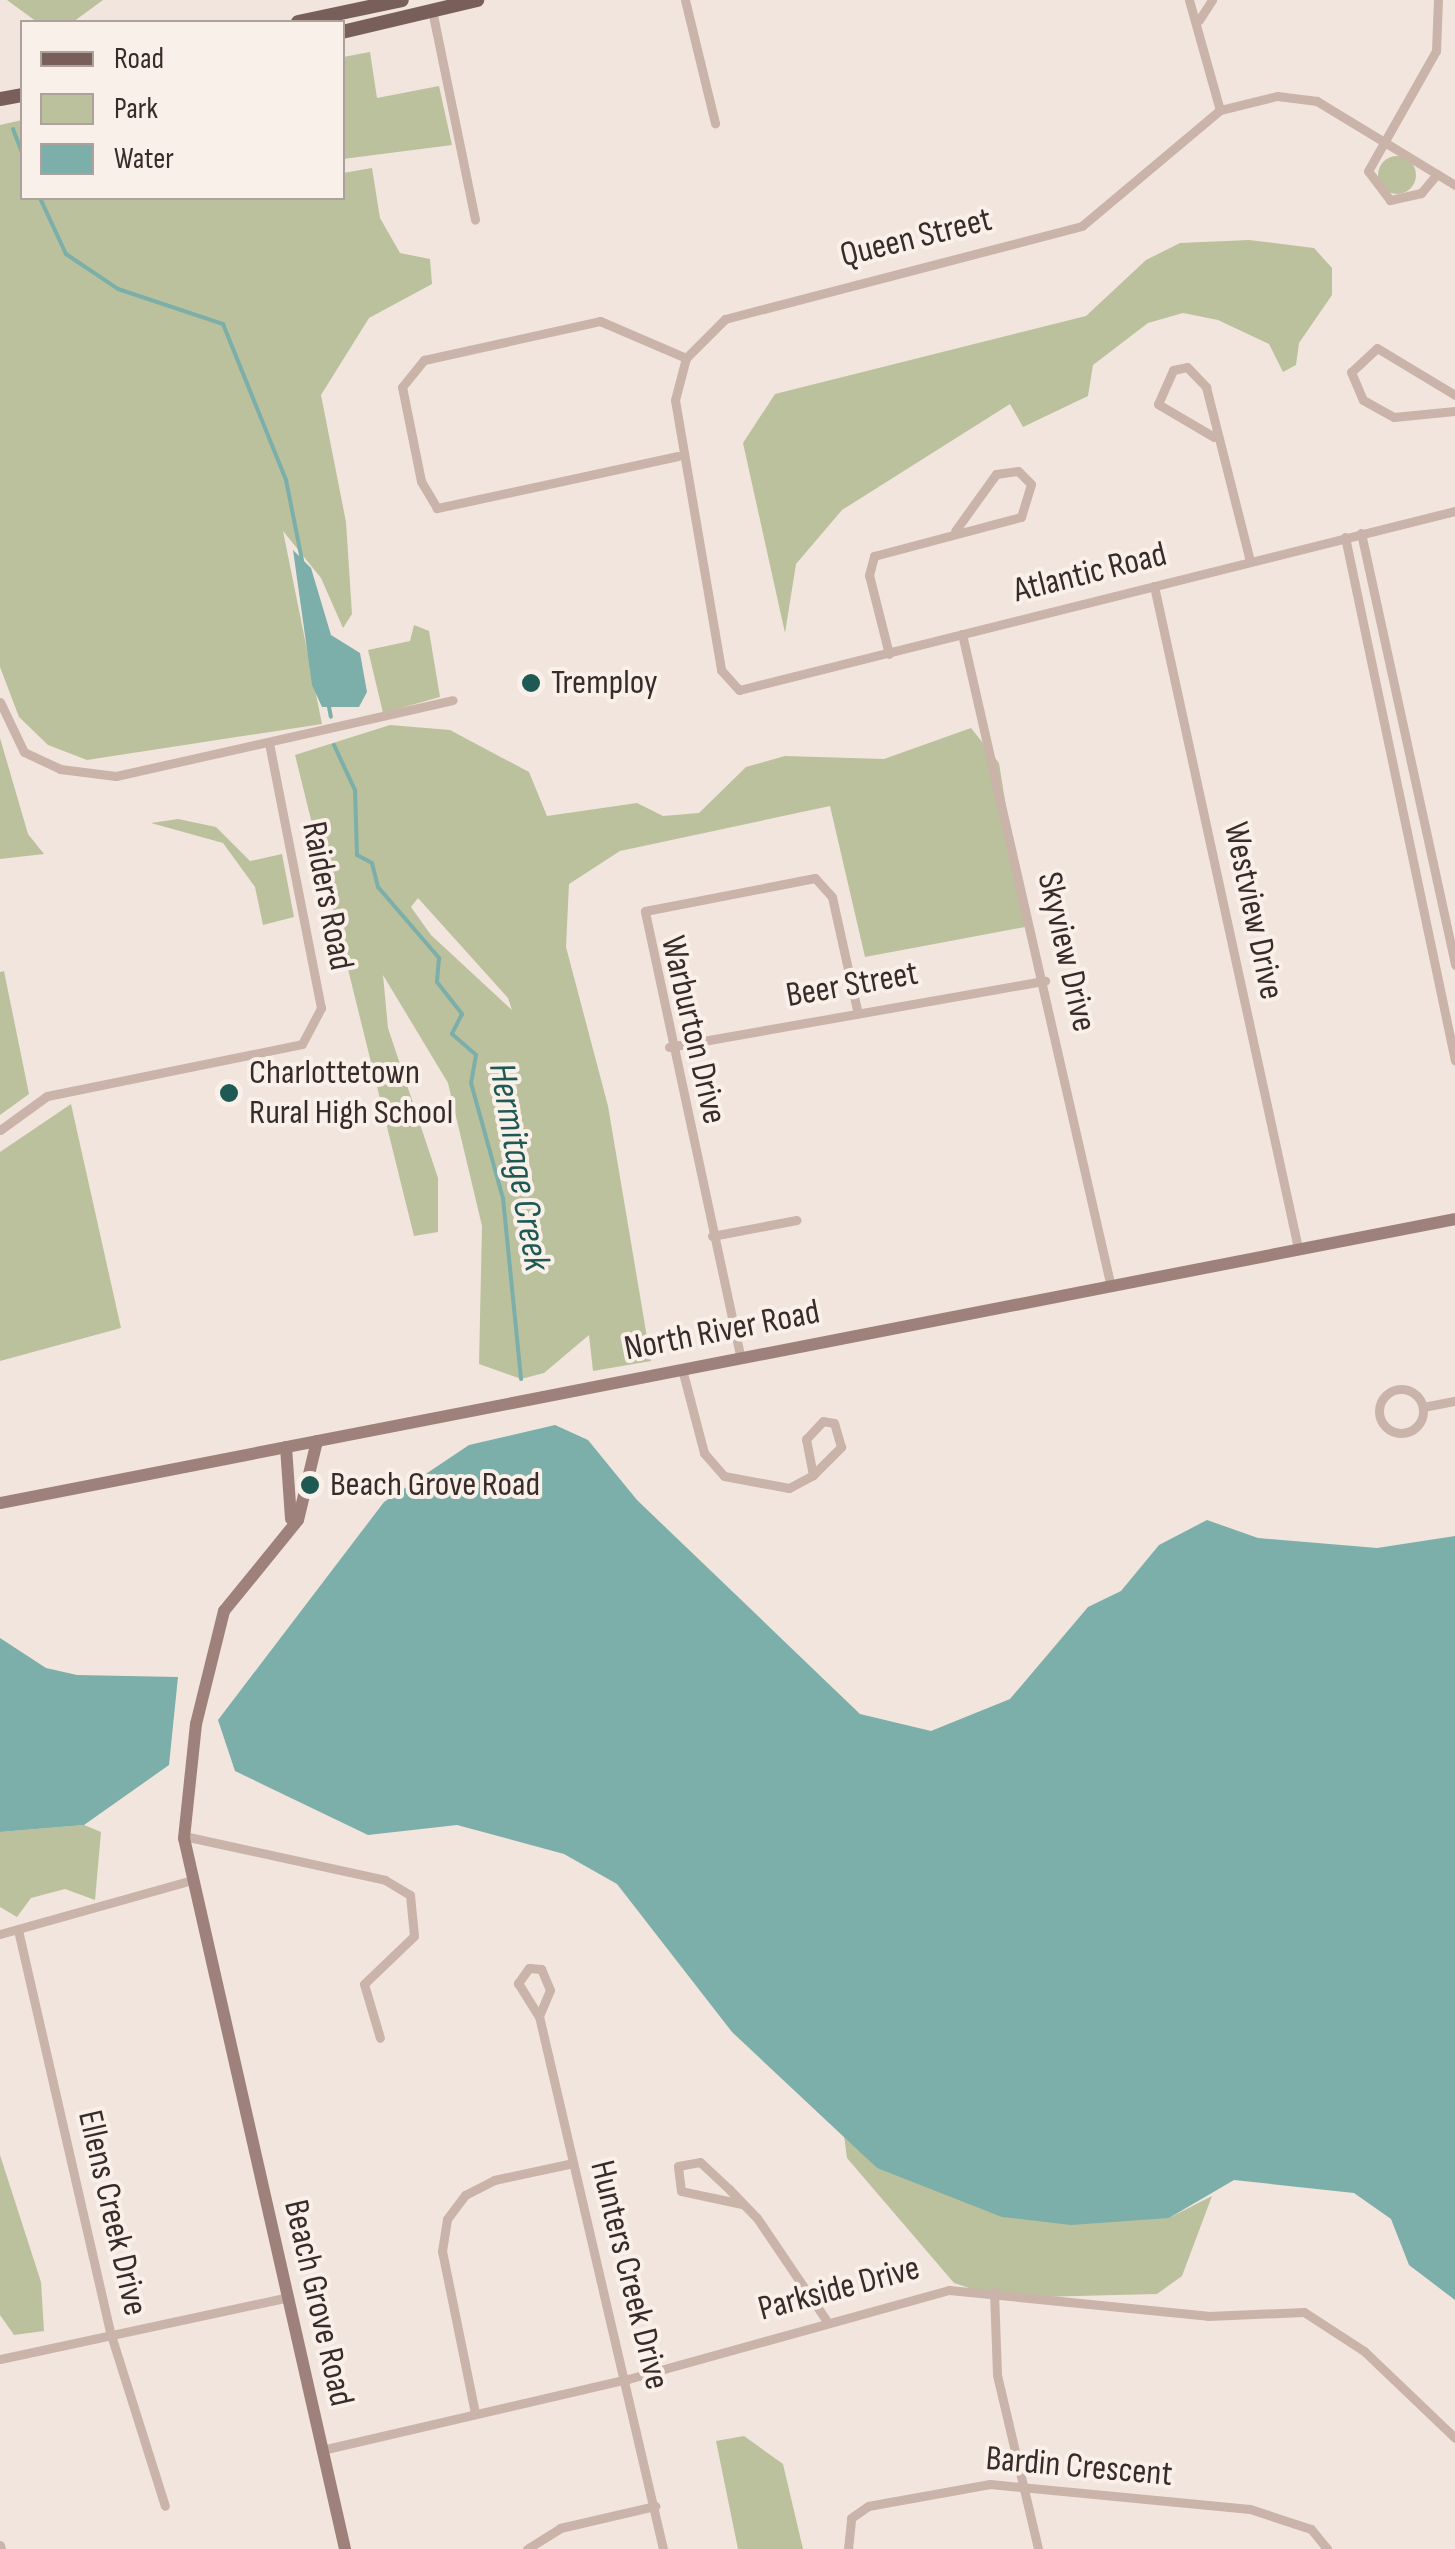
<!DOCTYPE html>
<style>
body{margin:0}
#map{position:relative;width:1455px;height:2549px;overflow:hidden;background:#f2e5dd;font-family:"Sofia Sans Condensed",sans-serif}
div>[style]{position:absolute}
[style*='--x']{left:calc(var(--x)*1px);top:calc(var(--y)*1px);width:calc(var(--w)*1px);rotate:calc(var(--a)*1deg)}
.green>*{inset:0;background:#bbc19d}
.round{border-radius:50%}
.water>*{inset:0;background:#7cafa9}
.stream>*{height:4px;margin:-2px;padding:0 2px;transform-origin:2px;border-radius:2px;background:#7cafa9}
.street>*{height:9px;margin:-4.5px;padding:0 4.5px;transform-origin:4.5px;border-radius:4.5px;background:#cab3a9}
.street>.ring{margin:-4.5px;padding:0;box-sizing:content-box;background:none;border:9px solid #cab3a9;border-radius:50%}
.secondary>*{height:12px;margin:-6px;padding:0 6px;transform-origin:6px;border-radius:6px;background:#9e817a}
.primary>*{height:14px;margin:-7px;padding:0 7px;transform-origin:7px;border-radius:7px;background:#795f5a}
.dots>*{width:28px;height:28px;translate:-50% -50%;box-sizing:border-box;border:5px solid #faf0ea;border-radius:50%}
span{translate:-50% -50%;white-space:nowrap;text-align:center;line-height:1.15;-webkit-text-stroke:8px #faf0ea;paint-order:stroke}
.street-label{font-size:35px;color:#382b29}
.poi-label{font-size:35px;color:#382b29}
.left{translate:0 -50%;text-align:left}
.water-label{font-size:38px;color:#1f5953;font-style:italic}
.legend{position:absolute;left:20px;top:20px;width:325px;height:180px;box-sizing:border-box;background:#faf0ea;border:2px solid #aca19d;margin:0;padding:12px 18px;list-style:none;font-size:30px;color:#382b29}
.legend li{display:flex;align-items:center;gap:20px;height:50px}
.legend b{width:50px;border:2px solid #aca19d}
</style>
<div id="map">
<div class="green">
<i style="clip-path:polygon(7px 0,103px 0,73px 22px,37px 22px)"></i>
<i style="clip-path:polygon(370px 52px,377px 98px,439px 86px,452px 145px,343px 159px,343px 57px)"></i>
<i style="clip-path:polygon(22px 120px,22px 198px,342px 198px,343px 173px,372px 168px,380px 218px,400px 253px,430px 259px,432px 284px,369px 318px,321px 395px,346px 522px,352px 614px,343px 628px,321px 578px,283px 531px,322px 724px,87px 760px,48px 745px,19px 717px,0 667px,0 125px)"></i>
<i class="round" style="left:1378px;top:156px;width:38px;height:38px"></i>
<i style="clip-path:polygon(1249px 240px,1314px 248px,1332px 268px,1332px 295px,1299px 343px,1296px 365px,1283px 372px,1269px 344px,1218px 320px,1183px 313px,1148px 323px,1093px 365px,1088px 396px,1023px 427px,1010px 404px,842px 510px,796px 564px,785px 633px,743px 443px,775px 394px,1086px 316px,1146px 260px,1180px 243px)"></i>
<i style="clip-path:polygon(414px 625px,429px 631px,440px 697px,383px 713px,368px 650px,410px 641px)"></i>
<i style="clip-path:polygon(evenodd,390px 725px,450px 730px,529px 772px,547px 816px,637px 803px,663px 816px,699px 813px,746px 767px,785px 756px,884px 759px,971px 728px,999px 763px,1025px 927px,865px 957px,830px 806px,620px 851px,569px 884px,566px 947px,608px 1106px,651px 1361px,593px 1371px,589px 1335px,544px 1373px,521px 1379px,479px 1364px,482px 1226px,448px 1083px,383px 975px,388px 1028px,438px 1178px,438px 1232px,414px 1236px,295px 755px,390px 725px,418px 898px,508px 998px,512px 1010px,431px 935px,411px 907px,418px 898px)"></i>
<i style="clip-path:polygon(0 738px,28px 834px,44px 854px,0 859px)"></i>
<i style="clip-path:polygon(178px 819px,216px 827px,250px 861px,282px 854px,294px 917px,263px 925px,255px 887px,223px 843px,151px 823px)"></i>
<i style="clip-path:polygon(4px 971px,29px 1094px,0 1115px,0 972px)"></i>
<i style="clip-path:polygon(71px 1104px,121px 1328px,0 1361px,0 1152px)"></i>
<i style="clip-path:polygon(84px 1825px,101px 1832px,95px 1900px,65px 1889px,31px 1898px,17px 1917px,0 1907px,0 1832px)"></i>
<i style="clip-path:polygon(844px 2135px,877px 2168px,1169px 2218px,1212px 2196px,1182px 2276px,1157px 2294px,1000px 2298px,954px 2283px,847px 2158px)"></i>
<i style="clip-path:polygon(0 2155px,41px 2282px,44px 2331px,14px 2335px,0 2315px)"></i>
<i style="clip-path:polygon(744px 2436px,783px 2464px,803px 2549px,738px 2549px,716px 2441px)"></i>
</div>
<div class="water">
<i style="clip-path:polygon(293px 550px,311px 568px,331px 635px,360px 653px,367px 692px,359px 707px,322px 707px,312px 685px)"></i>
<i style="clip-path:polygon(555px 1425px,588px 1440px,637px 1500px,860px 1714px,931px 1731px,1010px 1699px,1088px 1607px,1121px 1591px,1159px 1545px,1207px 1520px,1258px 1538px,1377px 1548px,1455px 1536px,1455px 2300px,1409px 2265px,1391px 2219px,1354px 2193px,1234px 2180px,1169px 2218px,1071px 2225px,1002px 2217px,877px 2168px,732px 2032px,617px 1884px,564px 1854px,457px 1825px,368px 1835px,235px 1771px,218px 1720px,384px 1502px,469px 1445px)"></i>
<i style="clip-path:polygon(0 1638px,46px 1668px,77px 1675px,178px 1677px,169px 1765px,84px 1825px,0 1832px)"></i>
</div>
<div class="stream">
<i style="--x:13;--y:129;--w:25;--a:69"></i>
<i style="--x:40;--y:198;--w:62;--a:65.1"></i>
<i style="--x:66;--y:254;--w:63;--a:33.9"></i>
<i style="--x:118;--y:289;--w:111;--a:18.4"></i>
<i style="--x:223;--y:324;--w:168;--a:68"></i>
<i style="--x:286;--y:480;--w:82;--a:78.7"></i>
<i style="--x:328;--y:702;--w:15;--a:79"></i>
<i style="--x:334;--y:745;--w:50;--a:65"></i>
<i style="--x:355;--y:790;--w:65;--a:88.2"></i>
<i style="--x:357;--y:855;--w:17;--a:28"></i>
<i style="--x:372;--y:863;--w:25;--a:76"></i>
<i style="--x:378;--y:887;--w:94;--a:49.3"></i>
<i style="--x:439;--y:958;--w:24;--a:95"></i>
<i style="--x:437;--y:982;--w:41;--a:52"></i>
<i style="--x:462;--y:1014;--w:22;--a:117"></i>
<i style="--x:452;--y:1034;--w:32;--a:41"></i>
<i style="--x:476;--y:1055;--w:28;--a:100"></i>
<i style="--x:471;--y:1083;--w:119;--a:74.5"></i>
<i style="--x:503;--y:1198;--w:182;--a:84.3"></i>
</div>
<div class="street">
<i style="--x:685;--y:0;--w:127;--a:76.3"></i>
<i style="--x:1189;--y:0;--w:114;--a:74.3"></i>
<i style="--x:432;--y:10;--w:214;--a:78.4"></i>
<i style="--x:1199;--y:20;--w:24;--a:-57"></i>
<i style="--x:1437;--y:174;--w:25;--a:130"></i>
<i style="--x:1421;--y:193;--w:32;--a:167"></i>
<i style="--x:1390;--y:200;--w:36;--a:-127"></i>
<i style="--x:1368;--y:171;--w:138;--a:-60.5"></i>
<i style="--x:1436;--y:51;--w:51;--a:-87.8"></i>
<i style="--x:1455;--y:185;--w:162;--a:-148.7"></i>
<i style="--x:1317;--y:101;--w:40;--a:-172.9"></i>
<i style="--x:1277;--y:96;--w:59;--a:166.2"></i>
<i style="--x:1220;--y:110;--w:180;--a:140"></i>
<i style="--x:1082;--y:226;--w:369;--a:165.4"></i>
<i style="--x:725;--y:319;--w:55;--a:135"></i>
<i style="--x:686;--y:358;--w:43;--a:104.7"></i>
<i style="--x:675;--y:400;--w:274;--a:80.3"></i>
<i style="--x:721;--y:670;--w:27;--a:48"></i>
<i style="--x:739;--y:690;--w:738;--a:-14.04"></i>
<i style="--x:1455;--y:395;--w:91;--a:-148.9"></i>
<i style="--x:1377;--y:348;--w:35;--a:137"></i>
<i style="--x:1351;--y:372;--w:30;--a:67"></i>
<i style="--x:1363;--y:400;--w:35;--a:29"></i>
<i style="--x:1394;--y:417;--w:61;--a:-5.6"></i>
<i style="--x:1214;--y:437;--w:65;--a:-149.5"></i>
<i style="--x:1158;--y:404;--w:37;--a:-66"></i>
<i style="--x:1173;--y:370;--w:14;--a:-12"></i>
<i style="--x:1187;--y:367;--w:28;--a:46"></i>
<i style="--x:1206;--y:387;--w:179;--a:75.8"></i>
<i style="--x:678;--y:456;--w:247;--a:167.8"></i>
<i style="--x:437;--y:508;--w:31;--a:-121"></i>
<i style="--x:421;--y:481;--w:96;--a:-101.4"></i>
<i style="--x:402;--y:387;--w:35;--a:-51"></i>
<i style="--x:424;--y:360;--w:180;--a:-12.5"></i>
<i style="--x:600;--y:321;--w:94;--a:23.3"></i>
<i style="--x:1361;--y:533;--w:442;--a:77.7"></i>
<i style="--x:1345;--y:537;--w:535;--a:78.14"></i>
<i style="--x:1154;--y:586;--w:677;--a:77.73"></i>
<i style="--x:962;--y:634;--w:666;--a:77.15"></i>
<i style="--x:889;--y:654;--w:81;--a:-104.2"></i>
<i style="--x:869;--y:575;--w:20;--a:-75"></i>
<i style="--x:874;--y:556;--w:152;--a:-14.9"></i>
<i style="--x:1021;--y:517;--w:34;--a:-73"></i>
<i style="--x:1031;--y:484;--w:18;--a:-135"></i>
<i style="--x:1018;--y:471;--w:22;--a:172"></i>
<i style="--x:996;--y:474;--w:70;--a:125.7"></i>
<i style="--x:0;--y:702;--w:55;--a:64.4"></i>
<i style="--x:24;--y:752;--w:40;--a:25"></i>
<i style="--x:60;--y:769;--w:56;--a:7.1"></i>
<i style="--x:116;--y:776;--w:345;--a:-12.7"></i>
<i style="--x:669;--y:1047;--w:382;--a:-10"></i>
<i style="--x:0;--y:1130;--w:58;--a:-35.9"></i>
<i style="--x:47;--y:1096;--w:260;--a:-11.5"></i>
<i style="--x:302;--y:1044;--w:41;--a:-62.2"></i>
<i style="--x:321;--y:1008;--w:270;--a:-101.1"></i>
<i style="--x:712;--y:1236;--w:86;--a:-10.7"></i>
<i style="--x:740;--y:1355;--w:454;--a:-102.1"></i>
<i style="--x:645;--y:911;--w:173;--a:-11"></i>
<i style="--x:815;--y:878;--w:25;--a:48"></i>
<i style="--x:832;--y:897;--w:116;--a:77.5"></i>
<i style="--x:682;--y:1369;--w:87;--a:75.3"></i>
<i style="--x:704;--y:1453;--w:30;--a:49"></i>
<i style="--x:724;--y:1476;--w:66;--a:10.5"></i>
<i style="--x:789;--y:1488;--w:27;--a:-28"></i>
<i style="--x:813;--y:1475;--w:40;--a:-45"></i>
<i style="--x:841;--y:1447;--w:25;--a:-106"></i>
<i style="--x:834;--y:1423;--w:11;--a:-170"></i>
<i style="--x:823;--y:1421;--w:25;--a:133"></i>
<i style="--x:806;--y:1439;--w:37;--a:79"></i>
<i class="ring" style="left:1379px;top:1389px;width:35px;height:35px"></i>
<i style="--x:1423;--y:1407;--w:33;--a:-11"></i>
<i style="--x:184;--y:1836;--w:206;--a:12.3"></i>
<i style="--x:385;--y:1880;--w:29;--a:31"></i>
<i style="--x:410;--y:1895;--w:41;--a:84.4"></i>
<i style="--x:414;--y:1936;--w:69;--a:136.2"></i>
<i style="--x:364;--y:1984;--w:56;--a:73.5"></i>
<i style="--x:18;--y:1930;--w:416;--a:77.1"></i>
<i style="--x:111;--y:2335;--w:179;--a:72.5"></i>
<i style="--x:0;--y:1934;--w:196;--a:-15.7"></i>
<i style="--x:539;--y:2016;--w:28;--a:-67"></i>
<i style="--x:550;--y:1990;--w:23;--a:-113"></i>
<i style="--x:541;--y:1969;--w:12;--a:-175"></i>
<i style="--x:529;--y:1968;--w:19;--a:126"></i>
<i style="--x:518;--y:1983;--w:39;--a:58"></i>
<i style="--x:539;--y:2016;--w:547;--a:76.9"></i>
<i style="--x:742;--y:2204;--w:62;--a:-168"></i>
<i style="--x:681;--y:2191;--w:25;--a:-97"></i>
<i style="--x:678;--y:2166;--w:22;--a:-10"></i>
<i style="--x:700;--y:2162;--w:40;--a:43"></i>
<i style="--x:729;--y:2189;--w:40;--a:46"></i>
<i style="--x:757;--y:2218;--w:123;--a:55.9"></i>
<i style="--x:994;--y:2292;--w:83;--a:87.9"></i>
<i style="--x:997;--y:2375;--w:179;--a:76.7"></i>
<i style="--x:0;--y:2359;--w:291;--a:-12.1"></i>
<i style="--x:475;--y:2413;--w:165;--a:-101.5"></i>
<i style="--x:442;--y:2251;--w:32;--a:-81"></i>
<i style="--x:447;--y:2219;--w:30;--a:-53"></i>
<i style="--x:465;--y:2195;--w:33;--a:-27"></i>
<i style="--x:494;--y:2180;--w:81;--a:-12.1"></i>
<i style="--x:322;--y:2450;--w:314;--a:-13.1"></i>
<i style="--x:628;--y:2379;--w:333;--a:-15.5"></i>
<i style="--x:949;--y:2290;--w:260;--a:5.7"></i>
<i style="--x:1208;--y:2316;--w:96;--a:-2.4"></i>
<i style="--x:1304;--y:2312;--w:72;--a:33"></i>
<i style="--x:1364;--y:2351;--w:126;--a:43.7"></i>
<i style="--x:0;--y:2545;--w:4;--a:76"></i>
<i style="--x:527;--y:2549;--w:39;--a:-32"></i>
<i style="--x:560;--y:2528;--w:98;--a:-13"></i>
<i style="--x:848;--y:2549;--w:31;--a:-84"></i>
<i style="--x:851;--y:2518;--w:21;--a:-35"></i>
<i style="--x:868;--y:2506;--w:124;--a:-10.2"></i>
<i style="--x:990;--y:2484;--w:261;--a:5.5"></i>
<i style="--x:1250;--y:2509;--w:64;--a:18.2"></i>
<i style="--x:1311;--y:2529;--w:26;--a:51"></i>
</div>
<div class="secondary">
<i style="--x:317;--y:1441;--w:81;--a:103.5"></i>
<i style="--x:298;--y:1520;--w:117;--a:129.1"></i>
<i style="--x:224;--y:1611;--w:116;--a:103.9"></i>
<i style="--x:196;--y:1724;--w:115;--a:96"></i>
<i style="--x:184;--y:1838;--w:729;--a:77.24"></i>
<i style="--x:286;--y:1447;--w:72;--a:86"></i>
<i style="--x:0;--y:1503;--w:1482;--a:-11.04"></i>
</div>
<div class="primary">
<i style="--x:298;--y:22;--w:106;--a:-11.9"></i>
<i style="--x:342;--y:32;--w:139;--a:-13.3"></i>
<i style="--x:0;--y:99;--w:22;--a:-10"></i>
</div>
<div class="dots">
<i style="left:531px;top:683px;background:#1f5953"></i>
<i style="left:229px;top:1093px;background:#1f5953"></i>
<i style="left:310px;top:1485px;background:#1f5953"></i>
</div>
<div class="street-label">
<span style="left:916px;top:238px;rotate:-14deg">Queen Street</span>
<span style="left:1090px;top:573px;rotate:-14deg">Atlantic Road</span>
<span style="left:327px;top:896px;rotate:79deg">Raiders Road</span>
<span style="left:1253px;top:911px;rotate:78deg">Westview Drive</span>
<span style="left:1066px;top:952px;rotate:77deg">Skyview Drive</span>
<span style="left:852px;top:985px;rotate:-10deg">Beer Street</span>
<span style="left:693px;top:1030px;rotate:77deg">Warburton Drive</span>
<span style="left:722px;top:1331px;rotate:-11deg">North River Road</span>
<span style="left:112px;top:2213px;rotate:77deg">Ellens Creek Drive</span>
<span style="left:629px;top:2275px;rotate:76deg">Hunters Creek Drive</span>
<span style="left:839px;top:2289px;rotate:-15deg">Parkside Drive</span>
<span style="left:318px;top:2303px;rotate:77deg">Beach Grove Road</span>
<span style="left:1079px;top:2467px;rotate:5deg">Bardin Crescent</span>
</div>
<div class="poi-label">
<span class="left" style="left:551px;top:683px">Tremploy</span>
<span class="left" style="left:249px;top:1093px">Charlottetown<br>Rural High School</span>
<span class="left" style="left:330px;top:1485px">Beach Grove Road</span>
</div>
<div class="water-label">
<span style="left:519px;top:1167px;rotate:80deg">Hermitage Creek</span>
</div>
<ul class="legend">
<li><b style="height:12px;background:#795f5a"></b>Road</li>
<li><b style="height:28px;background:#bbc19d"></b>Park</li>
<li><b style="height:28px;background:#7cafa9"></b>Water</li>
</ul>
</div>
